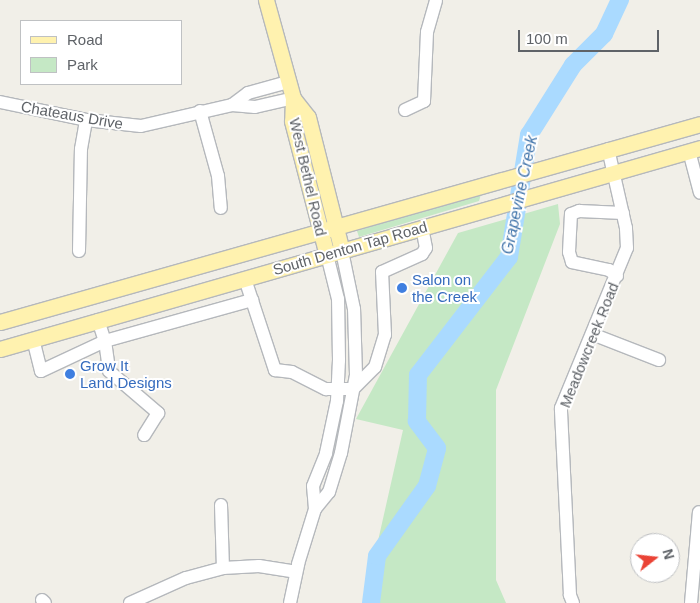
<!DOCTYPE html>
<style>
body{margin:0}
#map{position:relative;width:700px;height:603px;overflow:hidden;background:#f1efe8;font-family:Helvetica,sans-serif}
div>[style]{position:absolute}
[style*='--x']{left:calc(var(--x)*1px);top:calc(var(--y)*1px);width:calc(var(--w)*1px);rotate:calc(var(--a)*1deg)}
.green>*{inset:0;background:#c5e8c5}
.river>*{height:18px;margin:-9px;padding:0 9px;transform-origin:9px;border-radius:9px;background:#aadaff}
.roads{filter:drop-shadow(1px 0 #b5b8bc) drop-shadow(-1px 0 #b5b8bc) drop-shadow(0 1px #b5b8bc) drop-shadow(0 -1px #b5b8bc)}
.minor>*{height:12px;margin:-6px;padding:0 6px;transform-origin:6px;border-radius:6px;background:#fff}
.major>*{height:15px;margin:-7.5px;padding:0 7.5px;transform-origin:7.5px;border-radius:7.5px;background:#fff2af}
.dots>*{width:14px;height:14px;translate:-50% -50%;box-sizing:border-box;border:2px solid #fff;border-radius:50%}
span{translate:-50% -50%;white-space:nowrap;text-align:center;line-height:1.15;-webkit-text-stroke:4px #fff;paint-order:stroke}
.street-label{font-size:15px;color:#5f6368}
.shop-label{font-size:15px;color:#366cbe}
.left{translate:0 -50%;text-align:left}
.water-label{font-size:16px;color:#4174aa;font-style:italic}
.legend{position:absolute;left:20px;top:20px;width:162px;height:65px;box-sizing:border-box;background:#fff;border:1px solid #bfc1c3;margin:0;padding:6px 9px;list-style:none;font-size:15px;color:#5f6368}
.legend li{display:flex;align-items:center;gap:10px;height:25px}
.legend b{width:25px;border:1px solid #bfc1c3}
.north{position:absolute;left:630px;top:533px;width:50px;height:50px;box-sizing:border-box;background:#fff;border:1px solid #bfc1c3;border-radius:50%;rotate:74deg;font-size:14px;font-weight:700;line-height:20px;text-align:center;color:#5f6368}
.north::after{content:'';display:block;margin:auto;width:18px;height:22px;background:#ea4335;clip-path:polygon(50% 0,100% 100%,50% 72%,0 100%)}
.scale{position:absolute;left:518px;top:30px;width:141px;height:22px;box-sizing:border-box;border:2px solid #5f6368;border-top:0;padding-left:6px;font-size:15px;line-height:18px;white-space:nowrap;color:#5f6368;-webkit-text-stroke:4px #fff;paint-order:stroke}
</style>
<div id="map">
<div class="green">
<i style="clip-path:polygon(482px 191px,479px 201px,359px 237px,357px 231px)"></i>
<i style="clip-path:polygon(558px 204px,560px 224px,496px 390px,496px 580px,506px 603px,364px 603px,403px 430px,356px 419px,458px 233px)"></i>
</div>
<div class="river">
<i style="--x:371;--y:603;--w:47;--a:-82.7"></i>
<i style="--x:377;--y:556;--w:86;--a:-54.5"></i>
<i style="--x:427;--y:486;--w:39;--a:-75"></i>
<i style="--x:437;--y:448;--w:34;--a:-127"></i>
<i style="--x:417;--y:421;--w:46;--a:-88.8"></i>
<i style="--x:418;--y:375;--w:149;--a:-52.4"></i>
<i style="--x:509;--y:257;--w:124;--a:-80.7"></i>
<i style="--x:529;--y:135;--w:83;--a:-57.8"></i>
<i style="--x:573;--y:65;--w:44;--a:-45"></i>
<i style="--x:604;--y:34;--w:38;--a:-65"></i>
</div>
<div class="roads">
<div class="minor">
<i style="--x:0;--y:102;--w:88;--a:11.8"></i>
<i style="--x:86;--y:120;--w:55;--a:6.2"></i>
<i style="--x:141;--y:126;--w:93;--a:-13"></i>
<i style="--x:232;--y:105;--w:23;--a:5"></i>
<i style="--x:255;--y:107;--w:39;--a:-13"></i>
<i style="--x:232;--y:105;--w:20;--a:-37"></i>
<i style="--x:248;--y:93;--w:41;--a:-15.4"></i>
<i style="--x:405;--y:110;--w:21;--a:-25"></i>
<i style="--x:424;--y:101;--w:69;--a:-87.5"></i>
<i style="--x:427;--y:32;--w:33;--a:-74"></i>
<i style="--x:200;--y:111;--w:67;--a:74.5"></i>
<i style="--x:218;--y:176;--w:32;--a:85"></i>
<i style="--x:689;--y:151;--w:43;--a:75.3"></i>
<i style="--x:79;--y:251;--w:102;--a:-88.9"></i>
<i style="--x:81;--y:149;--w:29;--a:-80"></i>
<i style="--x:617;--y:276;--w:10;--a:-143"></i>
<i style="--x:609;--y:270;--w:38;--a:-168"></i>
<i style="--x:572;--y:262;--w:10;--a:-107"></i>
<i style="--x:569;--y:252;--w:38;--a:-87"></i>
<i style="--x:571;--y:214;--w:9;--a:-21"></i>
<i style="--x:579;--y:211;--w:44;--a:2.6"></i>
<i style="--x:245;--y:279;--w:96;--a:71.8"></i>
<i style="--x:275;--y:370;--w:17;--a:7"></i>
<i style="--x:292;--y:372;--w:38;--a:27"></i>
<i style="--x:326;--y:389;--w:27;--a:0"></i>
<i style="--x:353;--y:389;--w:31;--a:-45"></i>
<i style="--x:375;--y:367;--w:34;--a:-73"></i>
<i style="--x:385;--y:335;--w:63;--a:-92.7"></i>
<i style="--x:382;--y:272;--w:44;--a:-24.2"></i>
<i style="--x:422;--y:254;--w:7;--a:-56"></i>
<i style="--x:426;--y:248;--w:20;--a:-101"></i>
<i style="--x:98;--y:320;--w:22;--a:72"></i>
<i style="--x:105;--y:341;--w:153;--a:-15.6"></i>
<i style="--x:592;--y:334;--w:72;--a:21.2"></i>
<i style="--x:33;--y:339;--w:33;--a:76"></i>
<i style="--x:41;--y:371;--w:71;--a:-25.1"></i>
<i style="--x:105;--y:341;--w:30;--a:82"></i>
<i style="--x:109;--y:371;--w:65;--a:40.6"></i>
<i style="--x:158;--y:413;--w:26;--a:122"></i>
<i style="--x:221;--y:505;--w:63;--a:88.2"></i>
<i style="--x:315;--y:509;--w:23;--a:-95"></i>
<i style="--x:313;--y:486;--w:35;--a:-68"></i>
<i style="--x:326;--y:453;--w:53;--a:-78.1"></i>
<i style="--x:337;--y:401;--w:41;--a:-87.2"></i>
<i style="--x:339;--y:360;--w:61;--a:-90.9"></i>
<i style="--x:338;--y:299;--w:45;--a:-104"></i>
<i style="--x:42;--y:600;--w:4;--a:45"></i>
<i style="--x:130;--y:603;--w:61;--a:-24.1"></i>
<i style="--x:186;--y:578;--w:38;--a:-15"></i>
<i style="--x:223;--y:568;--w:36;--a:-3"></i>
<i style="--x:259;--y:566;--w:37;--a:9"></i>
<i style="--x:290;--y:603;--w:40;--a:-78"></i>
<i style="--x:298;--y:564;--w:58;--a:-72.8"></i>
<i style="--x:315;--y:509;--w:22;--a:-51"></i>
<i style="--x:329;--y:492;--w:41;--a:-72.9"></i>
<i style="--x:341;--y:453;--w:79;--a:-79.1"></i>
<i style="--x:356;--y:375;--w:66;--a:-91.7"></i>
<i style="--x:354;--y:309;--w:59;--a:-101.7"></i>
<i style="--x:573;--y:603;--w:9;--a:-111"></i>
<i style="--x:570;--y:595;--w:187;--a:-92.8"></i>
<i style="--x:561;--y:408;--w:173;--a:-67.6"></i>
<i style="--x:627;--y:248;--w:20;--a:-93"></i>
<i style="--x:626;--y:228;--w:81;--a:-102.8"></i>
<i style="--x:691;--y:603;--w:91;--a:-85"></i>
</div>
<div class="major">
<i style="--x:266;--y:0;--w:102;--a:74.6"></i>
<i style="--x:293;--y:98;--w:23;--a:92"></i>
<i style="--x:292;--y:121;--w:138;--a:75.4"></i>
<i style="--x:293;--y:98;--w:24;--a:52"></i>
<i style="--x:308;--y:117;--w:138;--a:75.8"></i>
<i style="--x:0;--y:322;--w:727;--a:-15.79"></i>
<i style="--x:0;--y:349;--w:728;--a:-16.02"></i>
</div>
</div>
<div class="dots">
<i style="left:402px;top:288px;background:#3f7fe0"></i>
<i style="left:70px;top:374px;background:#3f7fe0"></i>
</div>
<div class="street-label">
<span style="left:72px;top:115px;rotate:10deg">Chateaus Drive</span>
<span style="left:308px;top:177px;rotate:77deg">West Bethel Road</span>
<span style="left:350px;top:248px;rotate:-16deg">South Denton Tap Road</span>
<span style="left:589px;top:345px;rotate:-68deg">Meadowcreek Road</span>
</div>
<div class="shop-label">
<span class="left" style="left:412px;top:288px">Salon on<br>the Creek</span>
<span class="left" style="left:80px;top:374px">Grow It<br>Land Designs</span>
</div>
<div class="water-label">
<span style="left:520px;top:195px;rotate:-78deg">Grapevine Creek</span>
</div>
<ul class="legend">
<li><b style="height:6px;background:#fff2af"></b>Road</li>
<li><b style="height:14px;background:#c5e8c5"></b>Park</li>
</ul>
<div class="north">N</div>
<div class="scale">100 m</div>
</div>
